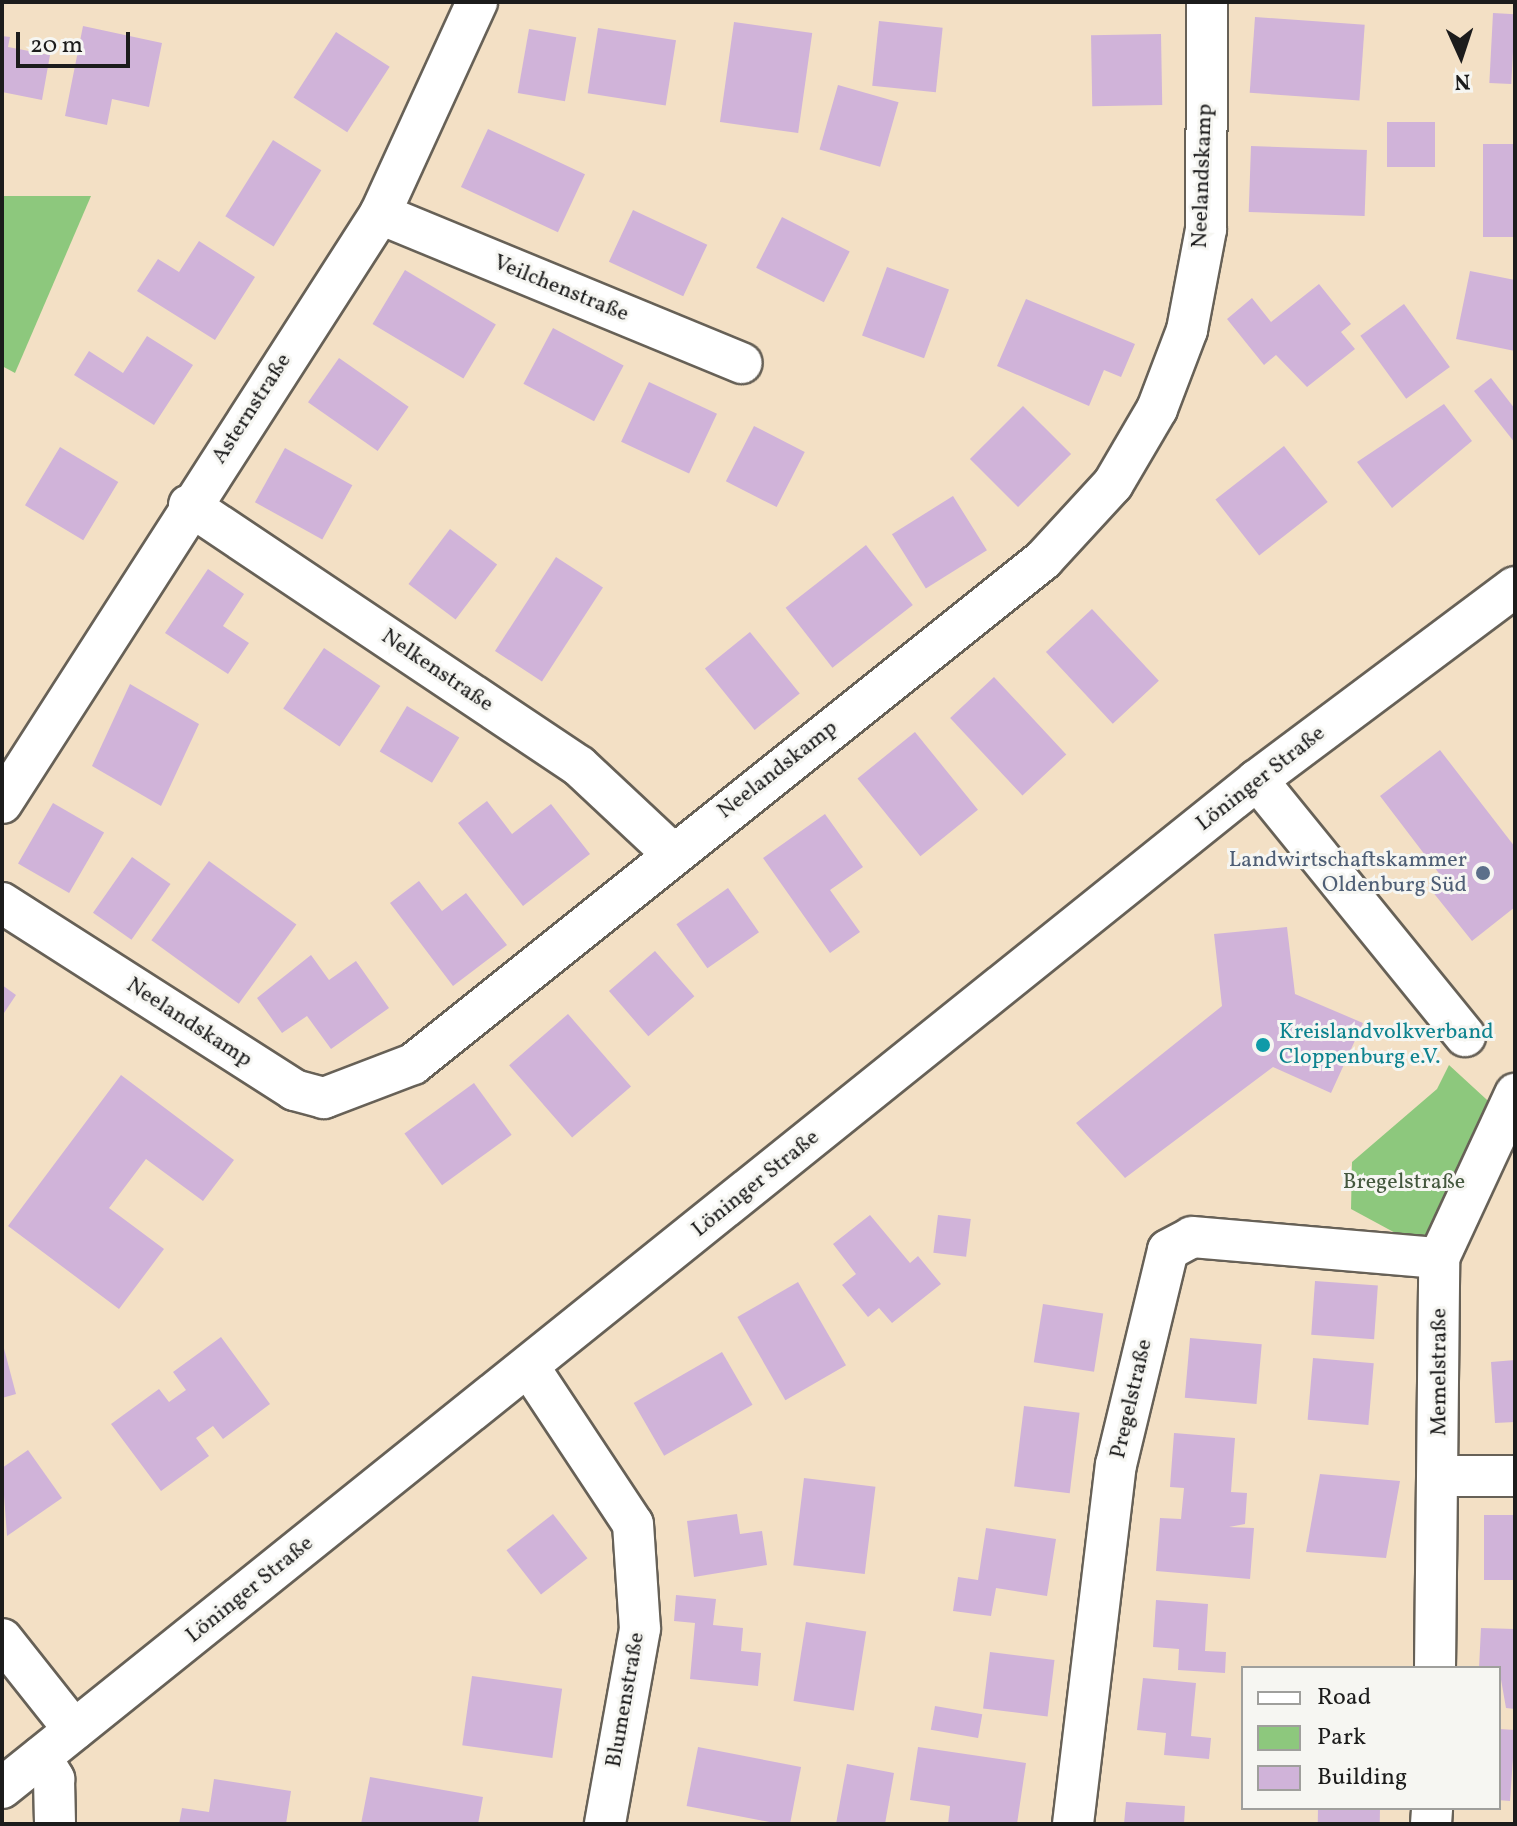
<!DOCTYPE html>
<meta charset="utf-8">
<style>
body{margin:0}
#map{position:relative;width:1517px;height:1826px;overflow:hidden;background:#f3e0c5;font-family:Vollkorn,serif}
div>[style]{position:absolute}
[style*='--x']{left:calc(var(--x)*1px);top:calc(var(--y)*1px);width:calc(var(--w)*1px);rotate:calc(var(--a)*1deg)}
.green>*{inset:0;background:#8dc87d}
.building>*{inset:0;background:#d0b3d9;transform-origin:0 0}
.roads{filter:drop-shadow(2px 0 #676157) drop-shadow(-2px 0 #676157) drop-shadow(0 2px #676157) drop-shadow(0 -2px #676157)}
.minor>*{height:40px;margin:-20px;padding:0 20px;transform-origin:20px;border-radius:20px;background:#fff}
.dots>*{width:22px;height:22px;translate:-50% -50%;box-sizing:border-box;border:4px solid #f6f6f2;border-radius:50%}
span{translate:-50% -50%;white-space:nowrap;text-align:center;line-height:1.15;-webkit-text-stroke:6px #f6f6f2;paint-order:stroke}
.street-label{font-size:22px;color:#1c1c1c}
.service-label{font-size:22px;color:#4e5e75}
.right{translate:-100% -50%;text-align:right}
.culture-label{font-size:22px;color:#0d838f}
.left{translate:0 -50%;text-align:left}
.park-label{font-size:22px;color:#44583e}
.frame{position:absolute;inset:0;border:4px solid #1c1c1c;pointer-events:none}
.legend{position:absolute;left:1241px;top:1666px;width:260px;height:144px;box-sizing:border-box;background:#f6f6f2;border:2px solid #9f9f9c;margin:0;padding:10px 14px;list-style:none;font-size:24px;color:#1c1c1c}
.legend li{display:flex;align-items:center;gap:16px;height:40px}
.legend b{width:40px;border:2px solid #9f9f9c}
.north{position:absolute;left:1421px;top:16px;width:80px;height:80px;-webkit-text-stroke:6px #f6f6f2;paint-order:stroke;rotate:177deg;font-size:22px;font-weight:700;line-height:32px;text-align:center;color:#1c1c1c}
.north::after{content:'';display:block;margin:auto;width:28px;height:36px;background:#1c1c1c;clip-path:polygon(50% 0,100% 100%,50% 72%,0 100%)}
.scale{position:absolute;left:16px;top:32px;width:114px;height:36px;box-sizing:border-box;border:4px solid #1c1c1c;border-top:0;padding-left:10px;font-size:24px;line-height:28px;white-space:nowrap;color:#1c1c1c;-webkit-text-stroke:6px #f6f6f2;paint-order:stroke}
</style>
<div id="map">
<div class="green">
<i style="clip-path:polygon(2px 196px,91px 196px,15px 373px,2px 366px)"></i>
<i style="clip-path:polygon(1449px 1065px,1498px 1110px,1425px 1249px,1351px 1209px,1352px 1162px,1437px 1089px)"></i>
</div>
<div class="building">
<i style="left:1493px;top:13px;width:22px;height:70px;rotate:3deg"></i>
<i style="left:1255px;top:17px;width:110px;height:76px;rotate:4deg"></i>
<i style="left:879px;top:21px;width:64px;height:65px;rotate:6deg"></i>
<i style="left:734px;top:22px;width:79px;height:101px;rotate:8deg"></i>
<i style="clip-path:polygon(83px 26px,162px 43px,149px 107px,112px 99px,107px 125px,65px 116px)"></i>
<i style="left:598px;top:28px;width:79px;height:66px;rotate:9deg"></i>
<i style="left:529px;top:29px;width:48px;height:65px;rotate:10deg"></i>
<i style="left:336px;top:32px;width:64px;height:78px;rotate:33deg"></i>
<i style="left:1161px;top:34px;width:71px;height:70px;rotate:89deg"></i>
<i style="clip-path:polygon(2px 36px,10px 37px,8px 47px,50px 55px,42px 100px,2px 92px)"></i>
<i style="left:838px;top:85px;width:63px;height:67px;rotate:16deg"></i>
<i style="left:1387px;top:122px;width:48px;height:45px"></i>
<i style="left:488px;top:129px;width:107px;height:64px;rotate:25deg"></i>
<i style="left:273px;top:140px;width:57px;height:90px;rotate:32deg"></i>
<i style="left:1483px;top:144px;width:32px;height:93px"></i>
<i style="left:1251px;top:146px;width:116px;height:66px;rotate:2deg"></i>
<i style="left:633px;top:210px;width:82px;height:57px;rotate:25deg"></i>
<i style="left:782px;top:217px;width:76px;height:57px;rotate:27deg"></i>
<i style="clip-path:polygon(199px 241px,255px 277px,215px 340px,137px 291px,158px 259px,179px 272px)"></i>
<i style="left:887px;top:267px;width:66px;height:73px;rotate:20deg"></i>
<i style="left:405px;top:270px;width:106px;height:63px;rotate:31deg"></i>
<i style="clip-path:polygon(1470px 271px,1515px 280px,1515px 351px,1456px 339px)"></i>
<i style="clip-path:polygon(1319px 284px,1351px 324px,1341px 332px,1355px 349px,1307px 387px,1276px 355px,1264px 365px,1227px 319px,1252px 298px,1271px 322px)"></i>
<i style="clip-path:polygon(1026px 299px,1135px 344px,1121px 377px,1104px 370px,1089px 406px,997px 366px)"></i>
<i style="left:1404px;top:304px;width:78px;height:54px;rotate:54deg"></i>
<i style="left:553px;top:328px;width:80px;height:63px;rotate:28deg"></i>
<i style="clip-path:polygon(147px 336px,193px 365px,154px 425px,74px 375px,89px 351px,123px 373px)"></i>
<i style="left:339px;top:358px;width:85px;height:54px;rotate:35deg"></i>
<i style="clip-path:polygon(1491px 378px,1515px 409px,1515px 443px,1474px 391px)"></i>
<i style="left:649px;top:382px;width:75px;height:66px;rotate:25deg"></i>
<i style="clip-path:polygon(1444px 404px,1472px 441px,1392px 508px,1357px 462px)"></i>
<i style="left:1023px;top:406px;width:68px;height:75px;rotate:45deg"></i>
<i style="left:754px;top:426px;width:57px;height:62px;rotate:27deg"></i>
<i style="left:1284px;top:446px;width:71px;height:87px;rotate:52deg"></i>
<i style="left:60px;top:447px;width:68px;height:68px;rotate:31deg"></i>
<i style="left:285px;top:448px;width:77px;height:62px;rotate:29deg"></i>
<i style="left:953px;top:496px;width:64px;height:72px;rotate:58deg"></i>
<i style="left:450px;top:529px;width:59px;height:69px;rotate:37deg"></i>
<i style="left:866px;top:545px;width:76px;height:102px;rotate:52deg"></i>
<i style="left:556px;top:557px;width:56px;height:112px;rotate:33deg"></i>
<i style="clip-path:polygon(208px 569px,244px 594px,223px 626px,249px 643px,228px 674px,165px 633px)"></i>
<i style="left:1092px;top:609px;width:98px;height:63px;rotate:47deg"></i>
<i style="left:750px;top:632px;width:79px;height:58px;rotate:51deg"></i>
<i style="left:324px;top:648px;width:68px;height:73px;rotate:34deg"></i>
<i style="left:994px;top:677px;width:106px;height:60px;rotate:47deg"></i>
<i style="clip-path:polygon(130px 684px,199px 724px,161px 806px,92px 766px)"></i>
<i style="left:407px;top:706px;width:61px;height:53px;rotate:31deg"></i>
<i style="left:915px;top:732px;width:100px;height:74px;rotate:51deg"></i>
<i style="clip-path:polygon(1440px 750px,1515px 847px,1515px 907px,1472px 941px,1428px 886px,1441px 876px,1380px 796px)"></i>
<i style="clip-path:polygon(487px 801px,512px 834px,551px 804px,590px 854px,523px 906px,458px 823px)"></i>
<i style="left:53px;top:803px;width:59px;height:70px;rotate:30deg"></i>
<i style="clip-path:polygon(825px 814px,863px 867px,830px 890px,860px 932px,830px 953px,763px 858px)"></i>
<i style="left:132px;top:857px;width:47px;height:68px;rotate:35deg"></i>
<i style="left:209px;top:861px;width:108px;height:98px;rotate:36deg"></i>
<i style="clip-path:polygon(419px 881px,442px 911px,466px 893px,507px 945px,453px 986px,390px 903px)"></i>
<i style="left:728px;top:888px;width:54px;height:63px;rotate:55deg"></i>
<i style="clip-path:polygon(1287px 927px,1295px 994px,1363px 1023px,1331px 1093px,1273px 1067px,1125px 1178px,1076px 1123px,1222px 1006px,1214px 934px)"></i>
<i style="left:655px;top:951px;width:60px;height:61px;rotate:49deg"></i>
<i style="clip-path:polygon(311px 955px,329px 980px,356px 961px,389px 1008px,331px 1049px,307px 1016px,282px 1033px,257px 998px)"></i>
<i style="clip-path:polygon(2px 985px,16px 995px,2px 1016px)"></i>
<i style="left:568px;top:1014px;width:96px;height:78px;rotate:49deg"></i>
<i style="clip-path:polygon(121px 1075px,234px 1160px,203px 1201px,146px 1159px,109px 1208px,164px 1249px,119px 1309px,8px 1226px)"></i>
<i style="left:474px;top:1083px;width:64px;height:86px;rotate:54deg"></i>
<i style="clip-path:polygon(870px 1215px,910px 1263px,918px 1256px,941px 1284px,892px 1323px,879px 1308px,868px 1317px,842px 1285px,856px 1274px,833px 1244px)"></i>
<i style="left:938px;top:1215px;width:33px;height:38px;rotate:7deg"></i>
<i style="left:1315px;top:1281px;width:63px;height:54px;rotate:4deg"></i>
<i style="left:798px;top:1282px;width:96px;height:70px;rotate:60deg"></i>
<i style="left:1043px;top:1304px;width:61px;height:59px;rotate:9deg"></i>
<i style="clip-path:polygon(221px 1337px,270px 1404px,223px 1439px,213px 1426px,196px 1438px,209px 1456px,161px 1491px,111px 1424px,159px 1389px,169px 1402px,186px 1390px,173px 1372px)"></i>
<i style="left:1190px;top:1338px;width:72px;height:60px;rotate:5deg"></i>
<i style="clip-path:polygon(2px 1341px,16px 1394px,2px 1398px)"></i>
<i style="left:722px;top:1352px;width:61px;height:102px;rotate:60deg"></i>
<i style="left:1313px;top:1358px;width:61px;height:62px;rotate:5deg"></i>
<i style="clip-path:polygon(1515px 1360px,1515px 1422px,1495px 1423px,1491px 1362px)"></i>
<i style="left:1024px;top:1406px;width:56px;height:81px;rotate:7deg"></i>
<i style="clip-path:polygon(1174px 1433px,1235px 1438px,1231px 1492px,1247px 1493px,1245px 1524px,1229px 1527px,1254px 1528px,1250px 1579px,1156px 1571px,1160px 1518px,1181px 1519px,1184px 1488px,1170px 1487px)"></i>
<i style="clip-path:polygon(28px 1450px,62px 1498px,7px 1536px,2px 1468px)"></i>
<i style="clip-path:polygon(1320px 1474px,1400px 1481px,1386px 1558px,1306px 1552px)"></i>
<i style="left:804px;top:1478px;width:72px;height:88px;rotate:7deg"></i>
<i style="left:553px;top:1514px;width:56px;height:59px;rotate:52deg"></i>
<i style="clip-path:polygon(737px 1514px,740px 1534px,762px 1531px,767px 1565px,694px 1577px,687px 1521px)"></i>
<i style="left:1484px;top:1515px;width:31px;height:65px"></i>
<i style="clip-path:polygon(986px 1528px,1056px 1539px,1047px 1596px,996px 1588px,991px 1616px,953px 1611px,958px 1577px,978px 1580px)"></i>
<i style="clip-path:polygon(676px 1595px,716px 1599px,713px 1625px,743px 1628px,741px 1651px,761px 1653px,758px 1686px,690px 1679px,695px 1623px,674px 1621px)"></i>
<i style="clip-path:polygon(1156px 1600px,1208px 1604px,1205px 1651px,1226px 1652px,1225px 1673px,1178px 1670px,1179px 1649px,1153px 1647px)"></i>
<i style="left:806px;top:1622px;width:61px;height:80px;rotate:9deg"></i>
<i style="clip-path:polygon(1481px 1628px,1515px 1629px,1515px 1709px,1506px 1708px,1499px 1668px,1479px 1668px)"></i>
<i style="left:990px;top:1652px;width:65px;height:57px;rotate:7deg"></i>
<i style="left:472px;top:1676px;width:91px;height:70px;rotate:8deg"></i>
<i style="clip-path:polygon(1143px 1678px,1196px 1683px,1191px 1736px,1211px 1738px,1209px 1759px,1164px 1755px,1166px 1733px,1137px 1730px)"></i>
<i style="left:935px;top:1706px;width:48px;height:24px;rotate:10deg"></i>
<i style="left:1499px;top:1729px;width:16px;height:71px;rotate:4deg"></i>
<i style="left:698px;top:1747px;width:105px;height:60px;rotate:11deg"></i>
<i style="clip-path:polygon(918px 1747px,1026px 1763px,1017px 1824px,948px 1824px,950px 1806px,910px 1800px)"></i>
<i style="clip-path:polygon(847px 1764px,894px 1773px,885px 1824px,836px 1824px)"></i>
<i style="clip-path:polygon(370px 1777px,483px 1797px,478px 1824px,361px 1824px)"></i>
<i style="clip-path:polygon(214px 1779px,291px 1791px,286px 1824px,179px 1824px,182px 1808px,209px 1812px)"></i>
<i style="clip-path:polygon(1126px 1802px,1185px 1806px,1184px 1824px,1124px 1824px)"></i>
<i style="left:1318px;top:1808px;width:62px;height:16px;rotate:1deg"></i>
</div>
<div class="roads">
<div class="minor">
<i style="--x:380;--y:214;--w:391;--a:22.4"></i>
<i style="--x:189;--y:505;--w:469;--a:33.8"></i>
<i style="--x:579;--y:766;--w:129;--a:43.1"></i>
<i style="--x:1257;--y:780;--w:330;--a:50.9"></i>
<i style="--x:2;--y:803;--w:700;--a:-57.31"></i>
<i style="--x:380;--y:214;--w:233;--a:-65.4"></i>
<i style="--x:2;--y:903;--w:347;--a:32.6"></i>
<i style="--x:294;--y:1090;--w:31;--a:15"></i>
<i style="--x:324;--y:1098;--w:95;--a:-20.9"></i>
<i style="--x:413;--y:1064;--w:807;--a:-38.66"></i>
<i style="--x:1043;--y:560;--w:103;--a:-47.4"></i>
<i style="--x:1113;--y:484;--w:87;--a:-59.6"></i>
<i style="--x:1157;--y:409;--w:85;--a:-69.2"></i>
<i style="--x:1187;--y:330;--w:103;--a:-79.3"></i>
<i style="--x:1206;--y:229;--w:227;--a:-89.7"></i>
<i style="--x:529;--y:1367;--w:188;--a:56.5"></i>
<i style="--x:633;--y:1524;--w:105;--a:86.2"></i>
<i style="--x:640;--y:1629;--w:198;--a:100.2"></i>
<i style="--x:1440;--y:1476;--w:75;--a:0"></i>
<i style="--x:2;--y:1639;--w:116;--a:51.6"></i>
<i style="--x:1435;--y:1668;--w:410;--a:-89.4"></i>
<i style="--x:1439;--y:1258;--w:181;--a:-65.1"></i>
<i style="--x:41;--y:1757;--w:26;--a:59"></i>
<i style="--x:54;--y:1779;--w:45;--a:88.7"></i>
<i style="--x:2;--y:1788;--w:1610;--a:-38.77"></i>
<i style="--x:1257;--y:780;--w:322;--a:-36.8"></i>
<i style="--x:1073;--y:1824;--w:362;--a:-83.2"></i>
<i style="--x:1116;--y:1465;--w:221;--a:-76.4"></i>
<i style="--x:1168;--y:1250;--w:27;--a:-28"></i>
<i style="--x:1192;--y:1237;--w:248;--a:4.9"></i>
<i style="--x:1431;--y:1824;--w:16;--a:-86"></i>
</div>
</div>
<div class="dots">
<i style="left:1483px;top:873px;background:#5c6f8a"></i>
<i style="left:1263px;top:1045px;background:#0f9aa8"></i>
</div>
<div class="street-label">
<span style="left:1203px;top:176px;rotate:-88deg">Neelandskamp</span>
<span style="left:561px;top:289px;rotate:22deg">Veilchenstraße</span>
<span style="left:252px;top:409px;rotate:-57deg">Asternstraße</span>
<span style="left:437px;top:671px;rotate:34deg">Nelkenstraße</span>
<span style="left:778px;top:770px;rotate:-38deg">Neelandskamp</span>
<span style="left:1261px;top:779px;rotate:-38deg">Löninger Straße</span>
<span style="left:189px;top:1023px;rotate:33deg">Neelandskamp</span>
<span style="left:756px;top:1184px;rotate:-39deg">Löninger Straße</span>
<span style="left:1440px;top:1372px;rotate:-90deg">Memelstraße</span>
<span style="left:1132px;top:1399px;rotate:-77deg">Pregelstraße</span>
<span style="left:250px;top:1590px;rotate:-39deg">Löninger Straße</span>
<span style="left:626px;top:1700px;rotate:-80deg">Blumenstraße</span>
</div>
<div class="service-label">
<span class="right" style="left:1467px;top:873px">Landwirtschaftskammer<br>Oldenburg Süd</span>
</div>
<div class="culture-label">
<span class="left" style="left:1279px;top:1045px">Kreislandvolkverband<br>Cloppenburg e.V.</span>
</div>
<div class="park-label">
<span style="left:1404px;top:1183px">Bregelstraße</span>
</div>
<div class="frame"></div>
<ul class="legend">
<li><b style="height:10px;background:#fff"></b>Road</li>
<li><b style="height:22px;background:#8dc87d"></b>Park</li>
<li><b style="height:22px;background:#d0b3d9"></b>Building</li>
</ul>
<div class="north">N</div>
<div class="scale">20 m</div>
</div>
